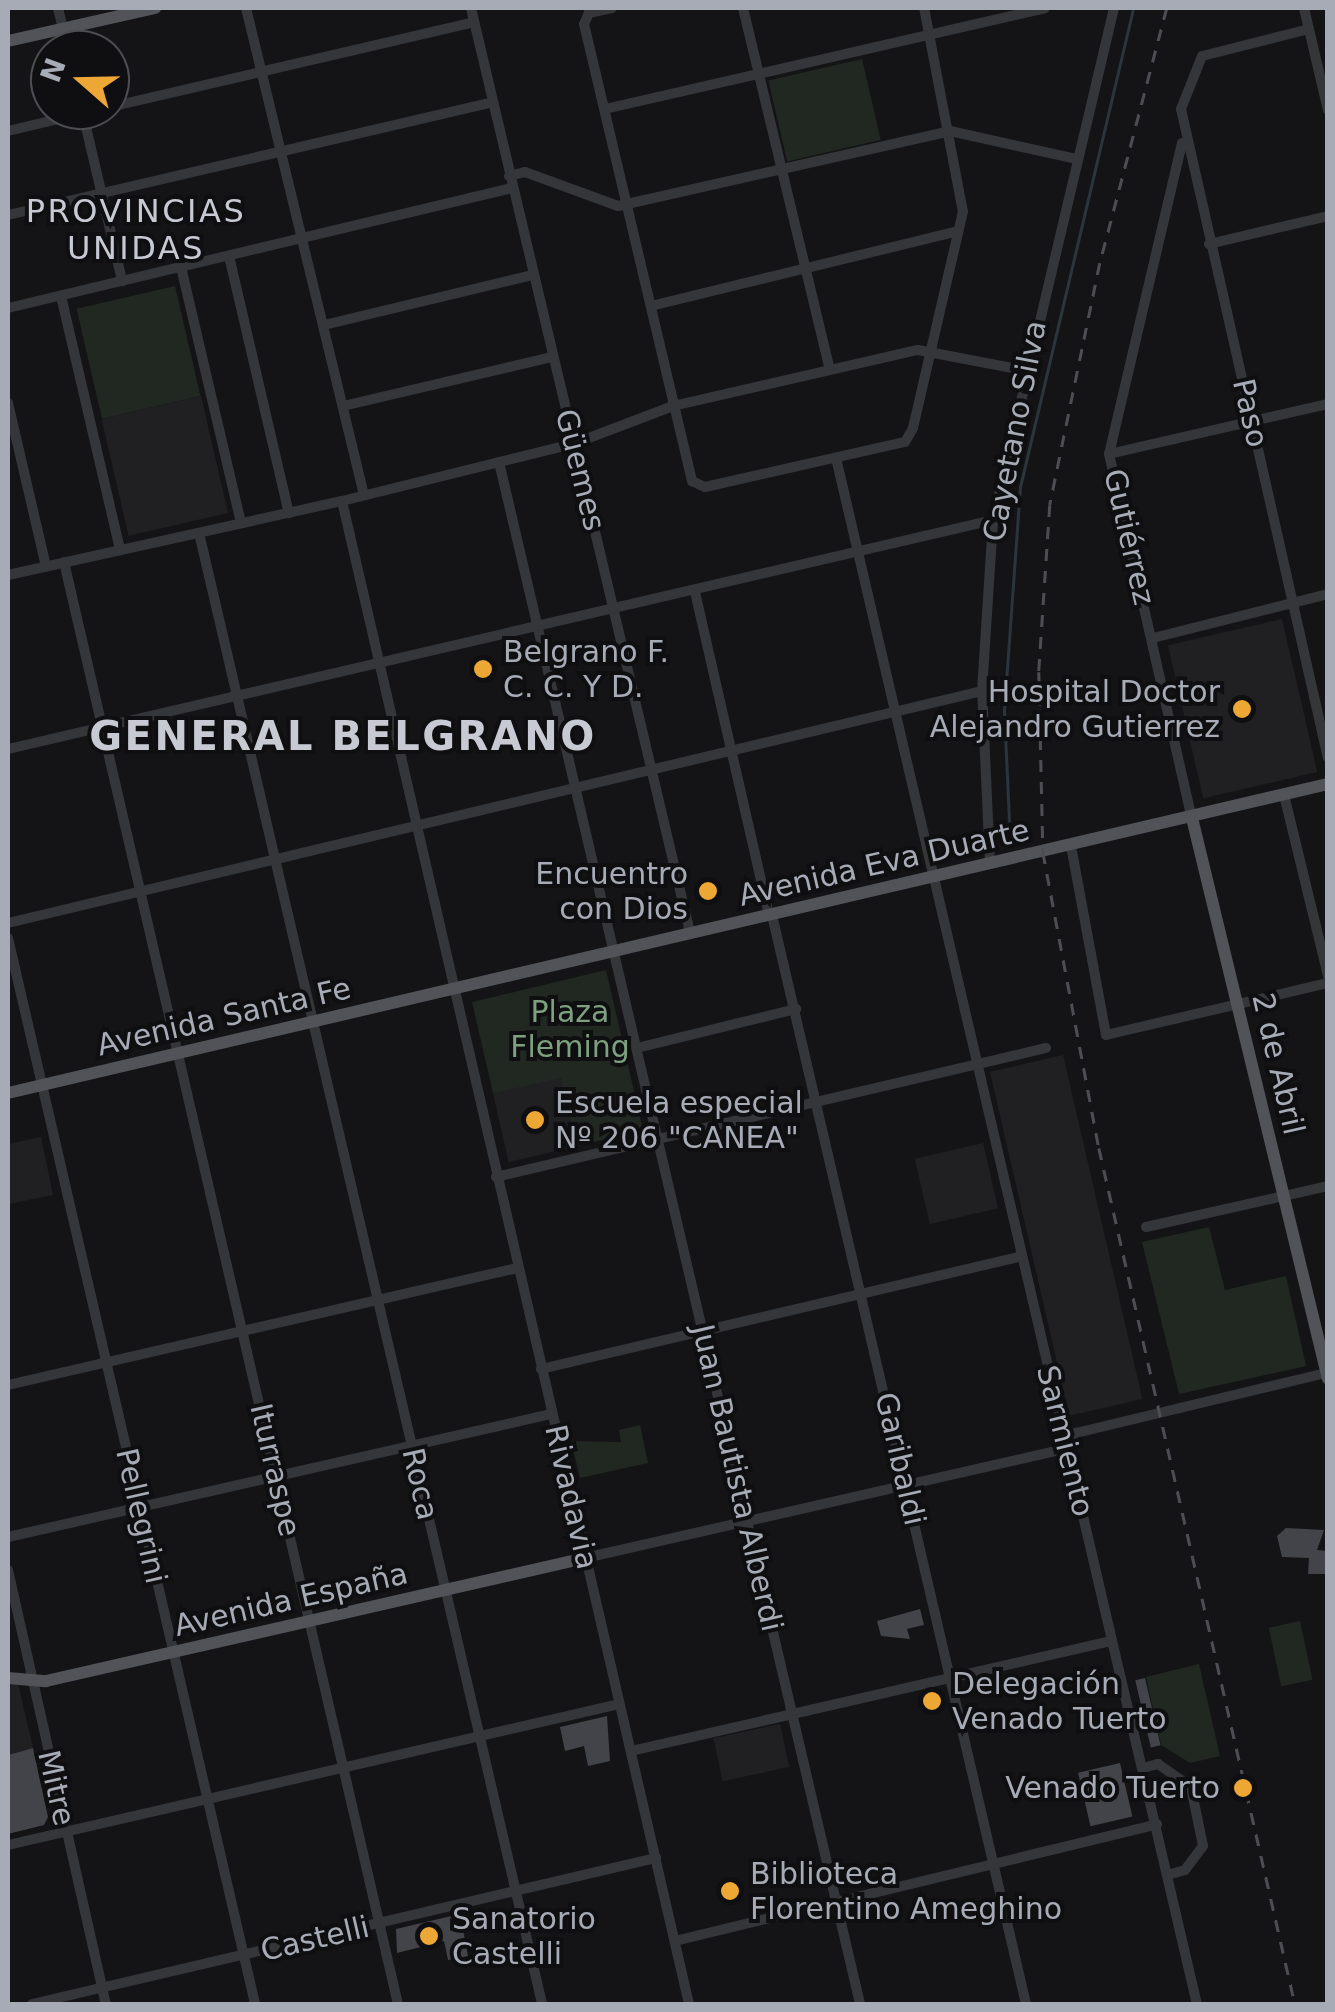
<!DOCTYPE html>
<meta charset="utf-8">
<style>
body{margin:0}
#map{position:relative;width:1335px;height:2012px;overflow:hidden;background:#141416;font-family:"DejaVu Sans",sans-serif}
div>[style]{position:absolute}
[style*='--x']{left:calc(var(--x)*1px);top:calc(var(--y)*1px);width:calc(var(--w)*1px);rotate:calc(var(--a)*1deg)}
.built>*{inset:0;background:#202023;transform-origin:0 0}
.green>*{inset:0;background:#202821;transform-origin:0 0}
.stream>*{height:2.5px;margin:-1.25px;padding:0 1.25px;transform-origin:1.25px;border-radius:1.25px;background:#2c353b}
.building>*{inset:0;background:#434449;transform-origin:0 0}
.minor>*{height:10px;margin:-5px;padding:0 5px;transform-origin:5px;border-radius:5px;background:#35363a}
.major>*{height:12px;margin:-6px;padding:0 6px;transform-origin:6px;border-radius:6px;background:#515359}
.rail>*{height:2.5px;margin-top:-1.25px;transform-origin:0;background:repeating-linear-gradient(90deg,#4c4e53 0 12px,transparent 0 22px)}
.dots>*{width:28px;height:28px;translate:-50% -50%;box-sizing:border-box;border:5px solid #0f0f11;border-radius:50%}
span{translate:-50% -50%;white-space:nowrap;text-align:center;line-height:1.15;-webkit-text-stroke:8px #0f0f11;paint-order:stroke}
.street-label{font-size:30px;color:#a6abb5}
.poi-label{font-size:30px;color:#a6abb5}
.left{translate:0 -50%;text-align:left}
.right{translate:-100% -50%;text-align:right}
.park-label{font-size:30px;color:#7da07e}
.neighbourhood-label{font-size:32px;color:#c7cad2;letter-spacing:2.5px}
.district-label{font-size:40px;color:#c7cad2;font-weight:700;letter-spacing:2.5px}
.frame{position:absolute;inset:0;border:10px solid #a6abb5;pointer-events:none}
.north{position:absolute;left:30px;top:30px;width:100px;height:100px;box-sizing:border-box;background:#0f0f11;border:2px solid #4b4d53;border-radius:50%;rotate:290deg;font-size:28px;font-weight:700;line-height:40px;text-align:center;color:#a6abb5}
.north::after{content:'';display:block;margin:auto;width:35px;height:45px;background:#eda735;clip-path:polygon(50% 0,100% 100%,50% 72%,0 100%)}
</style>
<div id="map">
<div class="built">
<i style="left:201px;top:396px;width:120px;height:102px;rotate:77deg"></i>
<i style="left:1282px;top:619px;width:157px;height:117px;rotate:77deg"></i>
<i style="left:1063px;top:1055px;width:353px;height:75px;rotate:77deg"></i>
<i style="left:561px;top:1077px;width:71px;height:70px;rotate:77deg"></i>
<i style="clip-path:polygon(41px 1137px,53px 1195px,8px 1204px,8px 1144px)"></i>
<i style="left:983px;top:1143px;width:67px;height:70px;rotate:77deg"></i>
<i style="clip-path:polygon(18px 1683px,33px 1748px,8px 1755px,8px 1686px)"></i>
<i style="left:780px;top:1724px;width:44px;height:68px;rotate:78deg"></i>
</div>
<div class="green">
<i style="left:862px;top:59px;width:83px;height:96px;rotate:77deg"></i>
<i style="left:175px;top:286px;width:113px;height:101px;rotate:77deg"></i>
<i style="clip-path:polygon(606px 970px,643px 1130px,577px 1146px,561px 1078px,493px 1093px,472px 1002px)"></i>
<i style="clip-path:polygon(1209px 1227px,1225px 1290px,1286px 1276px,1306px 1366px,1179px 1394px,1142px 1242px)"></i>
<i style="clip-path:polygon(640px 1425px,648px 1463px,580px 1478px,571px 1441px,621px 1442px,619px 1430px)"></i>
<i style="left:1300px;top:1621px;width:60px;height:32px;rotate:78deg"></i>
<i style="clip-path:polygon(1199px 1664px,1220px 1756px,1190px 1763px,1161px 1745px,1146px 1677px)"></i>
</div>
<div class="stream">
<i style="--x:1009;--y:821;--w:111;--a:-92.6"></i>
<i style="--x:1004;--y:710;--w:224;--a:-85.9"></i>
<i style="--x:1020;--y:487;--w:492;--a:-76.7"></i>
</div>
<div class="building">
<i style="clip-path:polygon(1286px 1528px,1324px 1530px,1317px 1550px,1328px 1551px,1328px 1574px,1308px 1574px,1309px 1558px,1282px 1557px,1277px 1536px)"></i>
<i style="clip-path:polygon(920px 1609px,924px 1625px,907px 1629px,910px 1639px,881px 1636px,877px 1621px)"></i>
<i style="left:1145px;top:1678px;width:69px;height:10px;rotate:77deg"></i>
<i style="clip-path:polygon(607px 1716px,610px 1761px,588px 1766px,584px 1746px,565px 1751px,560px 1727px)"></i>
<i style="clip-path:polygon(33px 1748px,48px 1817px,44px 1825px,8px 1834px,8px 1755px)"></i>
<i style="left:1120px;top:1763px;width:55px;height:43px;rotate:77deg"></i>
<i style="clip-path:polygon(460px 1914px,468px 1956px,448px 1960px,444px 1941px,397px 1953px,396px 1929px)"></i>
</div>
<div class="minor">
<i style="--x:58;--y:8;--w:43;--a:76.6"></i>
<i style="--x:246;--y:8;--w:501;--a:76.38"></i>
<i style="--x:471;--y:8;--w:950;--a:76.67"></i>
<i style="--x:612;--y:8;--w:24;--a:168"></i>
<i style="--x:589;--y:13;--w:12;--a:114"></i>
<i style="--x:584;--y:24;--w:470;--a:76.7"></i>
<i style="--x:692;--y:481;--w:14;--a:25"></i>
<i style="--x:705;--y:487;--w:205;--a:-12.7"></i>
<i style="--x:905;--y:442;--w:16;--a:-60"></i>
<i style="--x:913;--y:428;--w:222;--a:-77"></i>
<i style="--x:963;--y:212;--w:208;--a:-100.8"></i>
<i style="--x:743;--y:8;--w:371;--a:76.5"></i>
<i style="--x:1304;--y:8;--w:105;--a:76.8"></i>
<i style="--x:1309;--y:29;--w:110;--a:165.8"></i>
<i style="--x:1202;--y:56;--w:57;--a:111.6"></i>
<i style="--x:1181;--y:109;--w:665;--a:77.24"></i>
<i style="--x:110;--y:107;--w:374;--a:-13.1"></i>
<i style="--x:605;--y:109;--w:451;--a:-12.9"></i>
<i style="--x:82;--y:110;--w:176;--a:76.8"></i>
<i style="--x:8;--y:131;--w:90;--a:-13.4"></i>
<i style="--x:1182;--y:143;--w:319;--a:103.2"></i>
<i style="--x:1109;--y:454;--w:373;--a:77.2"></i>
<i style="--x:509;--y:176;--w:16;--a:-14"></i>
<i style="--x:525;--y:172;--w:99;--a:20.1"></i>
<i style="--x:618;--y:206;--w:340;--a:-12.7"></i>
<i style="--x:950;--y:131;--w:129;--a:12.5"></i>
<i style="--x:8;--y:215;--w:497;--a:-13.1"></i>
<i style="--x:1209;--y:244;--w:122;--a:-13.2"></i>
<i style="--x:229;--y:256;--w:264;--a:76.9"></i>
<i style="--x:181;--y:267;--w:263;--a:76.8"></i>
<i style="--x:61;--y:296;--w:261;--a:76.9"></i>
<i style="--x:651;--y:306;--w:316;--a:-13.7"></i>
<i style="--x:8;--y:308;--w:518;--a:-13.39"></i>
<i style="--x:324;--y:325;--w:214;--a:-13.5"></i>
<i style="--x:8;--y:403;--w:167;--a:76.9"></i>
<i style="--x:343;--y:406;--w:215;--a:-13.2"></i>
<i style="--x:1109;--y:454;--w:225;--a:-12.9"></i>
<i style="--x:836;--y:458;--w:1588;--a:76.86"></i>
<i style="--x:499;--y:462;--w:1584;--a:76.82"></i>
<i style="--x:342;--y:501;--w:1543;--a:77"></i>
<i style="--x:199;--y:533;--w:1510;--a:76.87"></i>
<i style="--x:64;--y:562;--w:1480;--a:76.96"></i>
<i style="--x:8;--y:575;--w:342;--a:-12.5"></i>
<i style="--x:342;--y:501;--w:238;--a:-13.9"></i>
<i style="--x:573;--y:444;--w:107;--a:-20.8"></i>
<i style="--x:673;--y:406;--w:251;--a:-12.9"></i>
<i style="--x:918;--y:350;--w:107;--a:10.8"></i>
<i style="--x:695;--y:592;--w:331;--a:77.1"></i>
<i style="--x:1153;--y:638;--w:180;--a:-14.1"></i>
<i style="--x:8;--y:749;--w:1011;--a:-13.09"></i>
<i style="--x:1284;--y:795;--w:186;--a:76.3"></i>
<i style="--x:1071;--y:846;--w:192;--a:79.5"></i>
<i style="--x:1106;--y:1035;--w:228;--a:-13.2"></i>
<i style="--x:990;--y:864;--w:173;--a:-92.6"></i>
<i style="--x:982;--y:691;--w:171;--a:-86.3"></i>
<i style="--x:993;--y:520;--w:526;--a:-76.7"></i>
<i style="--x:772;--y:915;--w:1118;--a:76.87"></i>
<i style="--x:8;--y:923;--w:1001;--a:-13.4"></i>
<i style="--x:8;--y:938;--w:1094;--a:76.95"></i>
<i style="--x:637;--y:1048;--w:164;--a:-13.8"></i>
<i style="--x:496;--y:1177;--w:565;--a:-13.2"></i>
<i style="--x:1146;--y:1227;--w:187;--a:-12.7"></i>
<i style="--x:541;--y:1369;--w:492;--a:-13.2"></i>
<i style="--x:8;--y:1385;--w:522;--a:-12.95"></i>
<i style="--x:8;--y:1537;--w:557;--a:-12.76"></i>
<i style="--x:585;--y:1558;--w:482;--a:-12.8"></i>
<i style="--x:1055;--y:1451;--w:28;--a:-41"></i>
<i style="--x:1076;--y:1433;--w:257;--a:-13.5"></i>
<i style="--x:8;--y:1570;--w:445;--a:77.3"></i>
<i style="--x:631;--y:1751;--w:493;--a:-12.9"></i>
<i style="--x:1143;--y:1768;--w:16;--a:-15"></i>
<i style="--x:1158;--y:1764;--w:40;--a:34.9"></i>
<i style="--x:1191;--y:1787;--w:60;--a:78.5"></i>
<i style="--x:1203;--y:1846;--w:30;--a:127"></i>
<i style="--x:1185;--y:1870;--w:18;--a:164"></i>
<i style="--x:8;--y:1845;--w:627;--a:-12.99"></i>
<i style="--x:675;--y:1941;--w:496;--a:-13.6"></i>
<i style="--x:32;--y:2004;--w:641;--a:-13.17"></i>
</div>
<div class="major">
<i style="--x:8;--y:41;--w:151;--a:-12.7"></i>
<i style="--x:1192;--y:818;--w:577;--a:76.37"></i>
<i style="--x:8;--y:1093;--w:1356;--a:-13.18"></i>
<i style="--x:8;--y:1678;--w:38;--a:5"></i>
<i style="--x:46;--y:1681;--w:553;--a:-12.85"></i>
</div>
<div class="rail">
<i style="--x:1167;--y:8;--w:264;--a:104.7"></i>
<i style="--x:1100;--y:263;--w:247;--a:101.7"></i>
<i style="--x:1050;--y:505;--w:167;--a:93.8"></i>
<i style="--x:1039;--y:672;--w:180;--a:88.7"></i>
<i style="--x:1043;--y:852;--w:301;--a:79.3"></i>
<i style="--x:1099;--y:1148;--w:878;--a:77.1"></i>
</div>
<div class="dots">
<i style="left:483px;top:669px;background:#eda735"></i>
<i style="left:1242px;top:709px;background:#eda735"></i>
<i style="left:708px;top:891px;background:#eda735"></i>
<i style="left:535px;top:1120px;background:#eda735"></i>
<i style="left:932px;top:1701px;background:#eda735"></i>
<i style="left:1243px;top:1788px;background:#eda735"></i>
<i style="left:730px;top:1891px;background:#eda735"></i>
<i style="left:429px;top:1936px;background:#eda735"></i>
</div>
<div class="street-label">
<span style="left:1250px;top:413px;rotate:77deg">Paso</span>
<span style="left:1015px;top:431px;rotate:-79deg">Cayetano Silva</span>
<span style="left:580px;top:470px;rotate:76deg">Güemes</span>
<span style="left:1129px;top:537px;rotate:77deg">Gutiérrez</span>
<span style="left:884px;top:863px;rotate:-13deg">Avenida Eva Duarte</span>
<span style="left:224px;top:1017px;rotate:-13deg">Avenida Santa Fe</span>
<span style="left:1278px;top:1064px;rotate:77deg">2 de Abril</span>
<span style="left:1065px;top:1441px;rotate:76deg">Sarmiento</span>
<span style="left:900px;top:1459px;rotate:77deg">Garibaldi</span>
<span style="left:275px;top:1470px;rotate:77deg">Iturraspe</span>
<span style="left:737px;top:1478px;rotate:77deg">Juan Bautista Alberdi</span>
<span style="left:420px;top:1484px;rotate:77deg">Roca</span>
<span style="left:571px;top:1497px;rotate:77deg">Rivadavia</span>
<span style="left:141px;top:1516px;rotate:77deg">Pellegrini</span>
<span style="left:291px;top:1600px;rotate:-13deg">Avenida España</span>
<span style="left:56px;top:1788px;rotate:77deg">Mitre</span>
<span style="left:315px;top:1939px;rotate:-13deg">Castelli</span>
</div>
<div class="poi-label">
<span class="left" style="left:503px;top:669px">Belgrano F.<br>C. C. Y D.</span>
<span class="right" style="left:1220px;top:709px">Hospital Doctor<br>Alejandro Gutierrez</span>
<span class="right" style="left:688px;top:891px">Encuentro<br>con Dios</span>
<span class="left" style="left:555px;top:1120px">Escuela especial<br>Nº 206 "CANEA"</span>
<span class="left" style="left:952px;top:1701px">Delegación<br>Venado Tuerto</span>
<span class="right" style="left:1220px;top:1788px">Venado Tuerto</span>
<span class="left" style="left:750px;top:1891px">Biblioteca<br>Florentino Ameghino</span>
<span class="left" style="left:452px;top:1936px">Sanatorio<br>Castelli</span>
</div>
<div class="park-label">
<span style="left:570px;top:1029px">Plaza<br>Fleming</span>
</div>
<div class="neighbourhood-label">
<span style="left:136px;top:230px">PROVINCIAS<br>UNIDAS</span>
</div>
<div class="district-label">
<span style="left:343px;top:736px">GENERAL BELGRANO</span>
</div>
<div class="frame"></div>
<div class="north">N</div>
</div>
